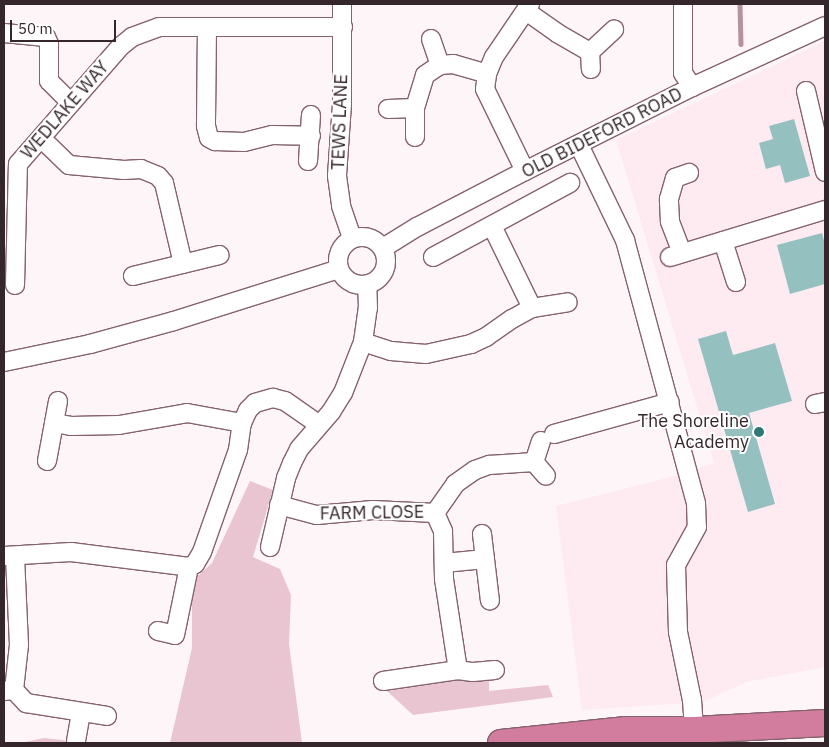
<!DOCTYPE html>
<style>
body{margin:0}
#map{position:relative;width:829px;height:747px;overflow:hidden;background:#fef5f8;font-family:"IBM Plex Sans",sans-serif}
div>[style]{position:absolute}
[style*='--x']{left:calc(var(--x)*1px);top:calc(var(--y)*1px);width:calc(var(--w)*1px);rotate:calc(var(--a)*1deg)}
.built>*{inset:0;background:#feeaf1}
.green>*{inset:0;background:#e9c5d1}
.stream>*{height:4.5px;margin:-2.25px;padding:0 2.25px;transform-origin:2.25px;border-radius:2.25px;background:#b8919e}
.building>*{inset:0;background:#94c1bf}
.roads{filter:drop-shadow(1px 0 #84626e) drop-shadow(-1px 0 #84626e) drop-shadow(0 1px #84626e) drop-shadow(0 -1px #84626e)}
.minor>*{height:18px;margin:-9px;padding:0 9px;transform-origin:9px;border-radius:9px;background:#fff}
.minor>.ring{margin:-9px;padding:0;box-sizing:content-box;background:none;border:18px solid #fff;border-radius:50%}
.highway>*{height:26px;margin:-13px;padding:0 13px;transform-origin:13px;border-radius:13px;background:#d37d9e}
.dots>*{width:14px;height:14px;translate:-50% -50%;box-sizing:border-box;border:2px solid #fff;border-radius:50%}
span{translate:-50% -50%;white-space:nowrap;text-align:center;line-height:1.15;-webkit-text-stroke:4px #fff;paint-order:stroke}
.street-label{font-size:18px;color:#35262b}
.poi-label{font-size:18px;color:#35262b}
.right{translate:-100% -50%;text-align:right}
.frame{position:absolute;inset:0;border:5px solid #35262b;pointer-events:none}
.scale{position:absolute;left:10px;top:20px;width:106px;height:22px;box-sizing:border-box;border:2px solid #35262b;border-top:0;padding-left:6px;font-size:15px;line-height:18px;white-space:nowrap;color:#35262b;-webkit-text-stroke:4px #fff;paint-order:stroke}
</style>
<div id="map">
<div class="built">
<i style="clip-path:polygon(825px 41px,825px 667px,746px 682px,703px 702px,582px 710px,556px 506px,675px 476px,714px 463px,616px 140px)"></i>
</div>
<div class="green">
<i style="clip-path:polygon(250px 481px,273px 490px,253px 557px,280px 569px,291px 595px,289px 644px,302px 743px,170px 743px,192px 648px,192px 581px,212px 563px)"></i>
<i style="clip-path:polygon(461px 680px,489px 680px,489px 691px,548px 685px,553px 697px,413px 715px,387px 691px)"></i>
<i style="clip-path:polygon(44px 738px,62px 740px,76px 743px,20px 743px)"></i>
</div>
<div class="stream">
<i style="--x:740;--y:4;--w:40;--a:88.6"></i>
</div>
<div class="building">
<i style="clip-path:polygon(794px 119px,810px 176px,785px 183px,780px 165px,766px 169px,759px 143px,773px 139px,769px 126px)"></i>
<i style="clip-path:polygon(822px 233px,825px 244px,825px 284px,790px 294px,777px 245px)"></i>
<i style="clip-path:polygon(726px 331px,733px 355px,775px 343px,792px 401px,749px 413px,775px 504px,748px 512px,698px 339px)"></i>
</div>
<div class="roads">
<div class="minor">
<i style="--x:342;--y:4;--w:100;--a:90"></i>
<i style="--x:342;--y:104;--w:72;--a:94"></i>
<i style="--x:337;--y:176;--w:30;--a:82"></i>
<i style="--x:341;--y:206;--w:34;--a:71"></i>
<i style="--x:683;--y:4;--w:69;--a:90"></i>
<i style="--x:683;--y:73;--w:17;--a:57"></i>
<i style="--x:526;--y:11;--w:38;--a:35"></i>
<i style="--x:557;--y:33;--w:38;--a:30"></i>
<i style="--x:590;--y:52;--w:33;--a:-43"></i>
<i style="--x:207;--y:27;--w:99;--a:90.6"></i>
<i style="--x:206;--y:126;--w:12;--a:76"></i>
<i style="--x:209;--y:138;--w:7;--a:27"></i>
<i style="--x:215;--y:141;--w:29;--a:2"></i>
<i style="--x:244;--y:142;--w:29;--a:-14"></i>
<i style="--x:272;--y:135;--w:39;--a:1"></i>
<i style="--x:4;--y:33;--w:42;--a:5.4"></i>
<i style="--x:46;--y:37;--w:8;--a:67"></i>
<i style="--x:49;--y:44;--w:37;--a:90"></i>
<i style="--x:49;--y:81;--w:31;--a:45"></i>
<i style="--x:431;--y:39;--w:28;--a:71"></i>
<i style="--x:590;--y:52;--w:17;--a:87"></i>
<i style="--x:806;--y:91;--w:83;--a:76.8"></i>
<i style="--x:388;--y:109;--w:27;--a:-2"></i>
<i style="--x:415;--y:137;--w:29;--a:-90"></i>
<i style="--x:415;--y:108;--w:34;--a:-73"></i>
<i style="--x:425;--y:75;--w:18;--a:-34"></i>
<i style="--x:440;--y:65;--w:13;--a:-4"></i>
<i style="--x:453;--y:64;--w:35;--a:16"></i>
<i style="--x:42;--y:139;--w:37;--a:44"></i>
<i style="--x:69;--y:165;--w:55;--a:5.2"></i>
<i style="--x:124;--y:170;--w:17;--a:-3"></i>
<i style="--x:141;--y:169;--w:18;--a:22"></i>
<i style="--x:158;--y:176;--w:9;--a:49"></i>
<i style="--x:164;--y:183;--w:83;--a:76.8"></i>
<i style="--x:579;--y:145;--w:106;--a:64.2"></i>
<i style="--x:625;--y:240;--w:272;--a:74.9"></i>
<i style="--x:696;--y:503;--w:24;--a:88"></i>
<i style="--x:697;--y:527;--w:43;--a:118.9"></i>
<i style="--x:676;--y:565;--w:67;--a:88.3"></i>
<i style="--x:678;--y:632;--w:69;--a:78.4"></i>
<i style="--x:692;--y:700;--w:30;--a:86"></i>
<i style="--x:694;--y:730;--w:13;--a:99"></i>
<i style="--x:308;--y:161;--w:46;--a:-86.3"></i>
<i style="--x:525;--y:171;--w:91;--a:-116"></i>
<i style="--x:485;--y:89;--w:15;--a:-82"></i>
<i style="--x:487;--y:74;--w:18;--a:-68"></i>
<i style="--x:494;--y:57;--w:64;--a:-55.8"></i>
<i style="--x:492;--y:226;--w:91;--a:64"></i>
<i class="ring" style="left:338px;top:237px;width:30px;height:30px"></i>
<i style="--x:723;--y:241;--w:43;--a:72.4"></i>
<i style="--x:383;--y:248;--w:40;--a:-32"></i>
<i style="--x:417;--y:227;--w:122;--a:-27.4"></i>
<i style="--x:525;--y:171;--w:187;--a:-26.7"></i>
<i style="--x:692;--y:87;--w:146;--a:-24.6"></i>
<i style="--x:682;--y:253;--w:34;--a:-111"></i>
<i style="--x:670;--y:221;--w:22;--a:-93"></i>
<i style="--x:669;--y:199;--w:22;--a:-74"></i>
<i style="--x:675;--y:178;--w:15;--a:-20"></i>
<i style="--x:433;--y:257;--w:156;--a:-28.4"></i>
<i style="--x:670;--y:257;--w:162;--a:-16.9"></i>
<i style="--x:133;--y:276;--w:89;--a:-13.6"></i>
<i style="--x:15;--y:285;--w:121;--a:-88.6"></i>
<i style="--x:18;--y:164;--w:157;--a:-48.9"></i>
<i style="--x:121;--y:46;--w:14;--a:-39"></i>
<i style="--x:132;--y:37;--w:29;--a:-20"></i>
<i style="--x:159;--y:27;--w:184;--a:0"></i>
<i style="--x:363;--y:342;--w:29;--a:18"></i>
<i style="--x:391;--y:351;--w:35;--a:5"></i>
<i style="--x:426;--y:354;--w:46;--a:-12.5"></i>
<i style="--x:471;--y:344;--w:17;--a:-25"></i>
<i style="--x:486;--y:337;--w:32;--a:-35"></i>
<i style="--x:512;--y:319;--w:23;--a:-29"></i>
<i style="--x:532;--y:308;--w:36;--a:-9"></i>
<i style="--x:4;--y:362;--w:88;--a:-11.8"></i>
<i style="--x:90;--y:344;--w:87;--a:-15.3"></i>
<i style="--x:174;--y:321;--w:173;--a:-17.5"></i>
<i style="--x:815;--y:404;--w:10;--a:-11"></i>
<i style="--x:54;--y:423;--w:17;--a:10"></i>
<i style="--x:71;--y:426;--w:48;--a:-1.2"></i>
<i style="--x:119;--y:425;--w:69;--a:-10"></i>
<i style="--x:187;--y:413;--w:56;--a:10.3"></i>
<i style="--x:554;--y:434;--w:120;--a:-15.4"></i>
<i style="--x:541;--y:441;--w:22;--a:108"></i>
<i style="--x:534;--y:462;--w:18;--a:49"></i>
<i style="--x:47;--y:461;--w:61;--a:-79.6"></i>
<i style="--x:279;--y:505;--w:39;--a:15"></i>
<i style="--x:317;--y:515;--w:56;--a:-5.1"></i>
<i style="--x:373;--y:510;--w:62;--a:2.8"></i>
<i style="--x:435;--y:513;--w:35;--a:-55"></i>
<i style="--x:455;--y:484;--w:24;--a:-35"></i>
<i style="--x:475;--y:470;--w:15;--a:-20"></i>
<i style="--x:489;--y:465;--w:45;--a:-3.8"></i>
<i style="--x:435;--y:513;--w:20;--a:66"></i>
<i style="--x:443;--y:531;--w:48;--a:88.8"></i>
<i style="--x:444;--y:579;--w:92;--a:81.3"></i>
<i style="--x:482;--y:534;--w:67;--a:83.2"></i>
<i style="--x:270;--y:547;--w:71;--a:-76.9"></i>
<i style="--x:286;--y:478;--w:16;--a:-68"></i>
<i style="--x:292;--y:463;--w:16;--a:-63"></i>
<i style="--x:299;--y:449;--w:49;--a:-49.1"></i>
<i style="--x:331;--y:412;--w:22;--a:-58"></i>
<i style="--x:343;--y:393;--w:55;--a:-68.6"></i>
<i style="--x:363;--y:342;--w:34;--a:-82"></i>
<i style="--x:368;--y:308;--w:23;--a:-92"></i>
<i style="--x:4;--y:556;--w:67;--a:-3.4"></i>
<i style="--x:71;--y:552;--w:119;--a:7.2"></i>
<i style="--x:189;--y:567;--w:7;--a:-27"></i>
<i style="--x:195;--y:564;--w:14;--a:-60"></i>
<i style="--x:202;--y:552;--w:108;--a:-70.6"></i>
<i style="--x:238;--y:450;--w:27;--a:-82"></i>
<i style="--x:242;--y:423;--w:14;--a:-65"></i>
<i style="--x:248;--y:410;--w:10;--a:-45"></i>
<i style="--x:255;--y:403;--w:19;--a:-16"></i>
<i style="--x:273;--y:398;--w:12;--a:14"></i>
<i style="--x:285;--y:401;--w:40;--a:34.9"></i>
<i style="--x:444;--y:563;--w:41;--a:-5.6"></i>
<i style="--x:158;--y:631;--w:17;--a:13"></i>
<i style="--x:175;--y:635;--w:69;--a:-78.4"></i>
<i style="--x:383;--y:681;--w:76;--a:-8.3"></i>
<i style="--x:458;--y:670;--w:15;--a:8"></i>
<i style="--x:473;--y:672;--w:22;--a:-5"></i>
<i style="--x:14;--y:690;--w:45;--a:-83.7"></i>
<i style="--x:19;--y:645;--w:89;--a:-92.6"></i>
<i style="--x:4;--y:691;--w:10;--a:-6"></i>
<i style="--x:14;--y:690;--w:18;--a:47"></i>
<i style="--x:26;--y:703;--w:82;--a:9.1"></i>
<i style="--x:76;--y:741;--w:29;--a:-80"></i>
</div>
<div class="highway">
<i style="--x:501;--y:743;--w:126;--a:-5.9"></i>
<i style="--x:626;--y:730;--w:68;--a:0"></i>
<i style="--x:694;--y:730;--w:131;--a:-3.1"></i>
</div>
</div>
<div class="dots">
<i style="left:759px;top:432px;background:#2f7876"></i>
</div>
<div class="street-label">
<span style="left:65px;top:110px;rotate:-49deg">WEDLAKE WAY</span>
<span style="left:340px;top:122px;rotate:-88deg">TEWS LANE</span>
<span style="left:602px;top:133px;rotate:-27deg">OLD BIDEFORD ROAD</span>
<span style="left:372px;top:513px;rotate:-1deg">FARM CLOSE</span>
</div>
<div class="poi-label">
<span class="right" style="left:749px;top:432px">The Shoreline<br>Academy</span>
</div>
<div class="frame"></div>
<div class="scale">50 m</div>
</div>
